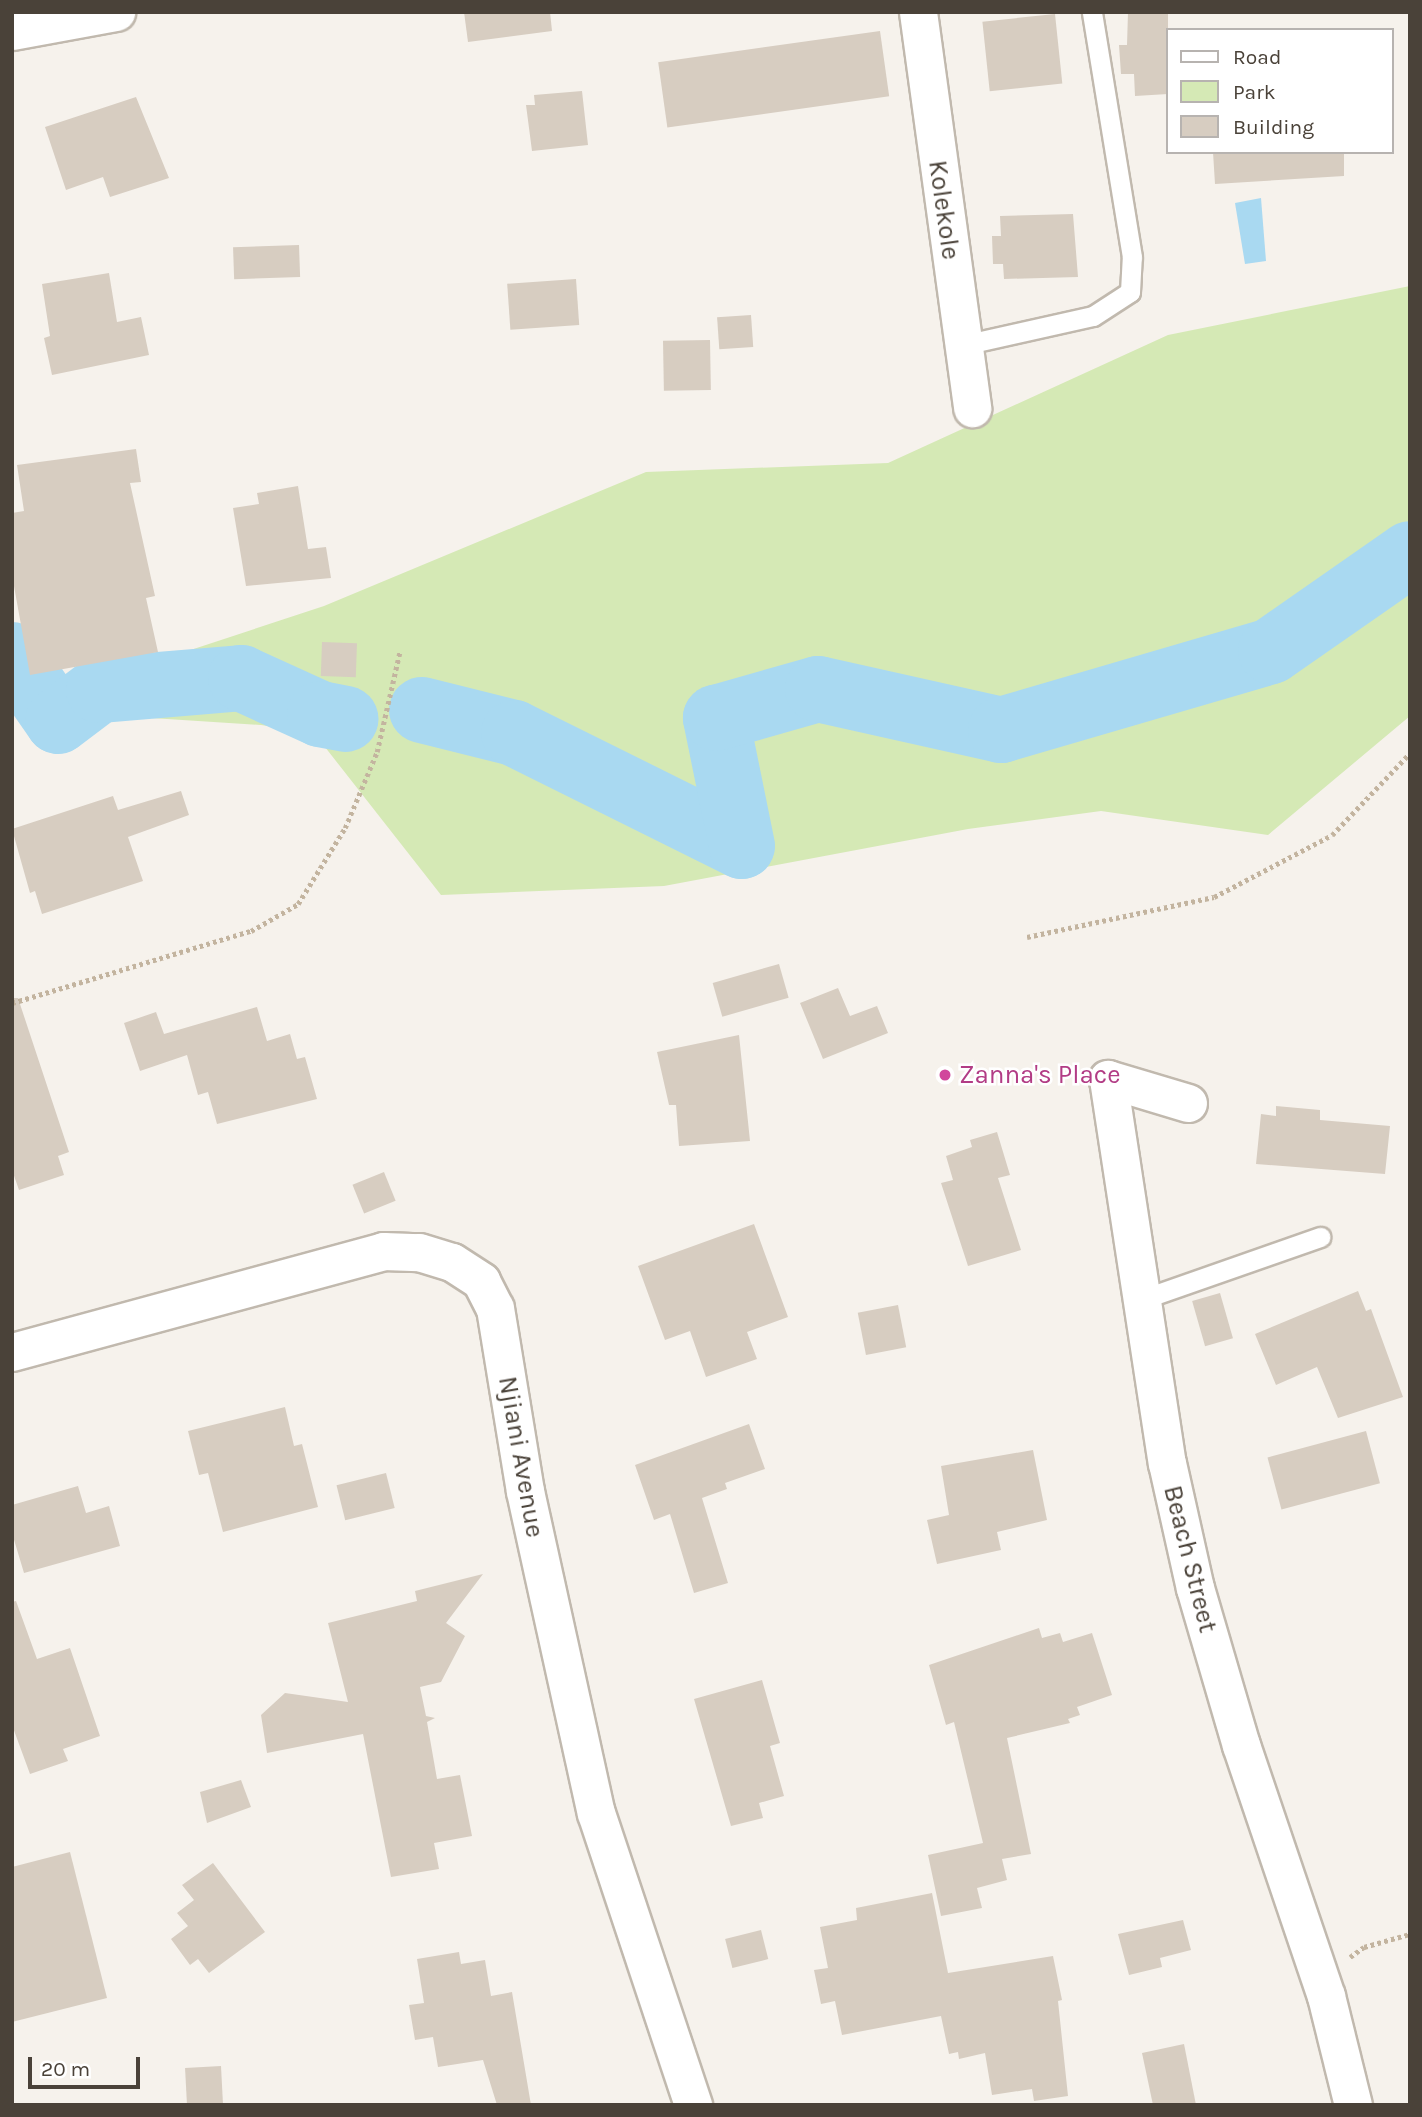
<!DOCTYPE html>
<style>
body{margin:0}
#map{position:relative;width:1422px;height:2117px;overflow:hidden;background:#f6f2ec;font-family:Karla,sans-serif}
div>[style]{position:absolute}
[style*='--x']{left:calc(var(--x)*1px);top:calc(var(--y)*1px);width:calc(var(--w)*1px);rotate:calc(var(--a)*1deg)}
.green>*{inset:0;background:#d5e9b5}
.water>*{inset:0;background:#a9d9f1}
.river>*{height:66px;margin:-33px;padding:0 33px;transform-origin:33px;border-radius:33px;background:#a9d9f1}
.building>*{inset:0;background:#d7cdc1;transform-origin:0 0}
.path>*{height:4.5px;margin-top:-2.25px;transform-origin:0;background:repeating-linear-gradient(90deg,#c3b49f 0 3.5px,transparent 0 7px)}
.roads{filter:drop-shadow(2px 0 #c1b9ae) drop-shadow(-2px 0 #c1b9ae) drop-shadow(0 2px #c1b9ae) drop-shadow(0 -2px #c1b9ae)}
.service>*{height:19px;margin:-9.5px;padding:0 9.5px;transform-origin:9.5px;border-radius:9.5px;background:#fff}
.minor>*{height:37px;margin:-18.5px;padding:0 18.5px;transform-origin:18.5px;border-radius:18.5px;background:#fff}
.dots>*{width:19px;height:19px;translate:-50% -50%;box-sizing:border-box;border:4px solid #fff;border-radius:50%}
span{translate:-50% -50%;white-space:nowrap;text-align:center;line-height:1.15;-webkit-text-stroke:5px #fff;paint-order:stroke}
.street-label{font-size:26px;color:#4a4239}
.hotel-label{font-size:26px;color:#b23c85}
.left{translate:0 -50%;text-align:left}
.frame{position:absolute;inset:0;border:14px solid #4a4239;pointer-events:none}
.legend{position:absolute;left:1166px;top:28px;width:228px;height:126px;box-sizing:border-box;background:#fff;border:2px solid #b7b3b0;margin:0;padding:9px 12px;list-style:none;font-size:21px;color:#4a4239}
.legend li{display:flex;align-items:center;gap:14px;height:35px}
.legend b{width:35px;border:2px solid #b7b3b0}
.scale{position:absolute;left:28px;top:2057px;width:112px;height:32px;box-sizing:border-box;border:4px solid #4a4239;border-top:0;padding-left:9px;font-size:21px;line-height:24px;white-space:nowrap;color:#4a4239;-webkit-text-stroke:5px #fff;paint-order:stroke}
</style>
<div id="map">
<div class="green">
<i style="clip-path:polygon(1410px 286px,1410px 716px,1268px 835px,1101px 811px,968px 829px,664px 886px,441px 895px,314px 733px,261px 725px,12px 709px,12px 661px,27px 689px,65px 708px,148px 664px,324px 606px,646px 472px,888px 463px,1168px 335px)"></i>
</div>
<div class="water">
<i style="clip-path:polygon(1261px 198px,1266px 261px,1245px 264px,1235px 203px)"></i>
</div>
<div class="river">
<i style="--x:12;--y:655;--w:80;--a:55.1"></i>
<i style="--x:58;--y:721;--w:51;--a:-37.1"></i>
<i style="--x:99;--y:690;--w:143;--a:-4.8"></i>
<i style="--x:241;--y:678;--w:87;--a:24.5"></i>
<i style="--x:320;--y:714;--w:26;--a:11"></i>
<i style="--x:422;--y:710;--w:95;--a:14"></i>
<i style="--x:514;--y:733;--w:254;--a:26.4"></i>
<i style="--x:742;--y:846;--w:131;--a:-101.5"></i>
<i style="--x:716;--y:718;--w:106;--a:-15.9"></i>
<i style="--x:818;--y:689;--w:188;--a:12.6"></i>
<i style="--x:1001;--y:730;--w:281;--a:-16.3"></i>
<i style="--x:1271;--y:651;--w:169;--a:-34.9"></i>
</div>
<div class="building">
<i style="clip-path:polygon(464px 12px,550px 12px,552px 31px,468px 42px)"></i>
<i style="clip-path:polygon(1128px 12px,1168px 12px,1168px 94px,1135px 96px,1134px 74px,1121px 74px,1119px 45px,1127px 45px)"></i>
<i style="left:1055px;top:14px;width:70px;height:73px;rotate:84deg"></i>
<i style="left:880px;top:31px;width:66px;height:224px;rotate:82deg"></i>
<i style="clip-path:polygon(582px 91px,588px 145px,532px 151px,526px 105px,535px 105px,534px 95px)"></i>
<i style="clip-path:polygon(136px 97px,169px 178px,110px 197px,103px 177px,66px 190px,45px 127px)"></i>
<i style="clip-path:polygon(1213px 152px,1344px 152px,1344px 176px,1215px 184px)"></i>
<i style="clip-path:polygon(1073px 214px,1078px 277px,1004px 279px,1003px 264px,993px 264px,992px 236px,1001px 236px,1000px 216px)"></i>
<i style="left:299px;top:245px;width:32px;height:66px;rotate:88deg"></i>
<i style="clip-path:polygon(109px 273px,117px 322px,141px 317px,149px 355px,52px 375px,44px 338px,50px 336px,42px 284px)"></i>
<i style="left:576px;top:279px;width:46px;height:69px;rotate:86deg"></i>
<i style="left:751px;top:315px;width:32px;height:34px;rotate:86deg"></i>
<i style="left:710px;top:340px;width:50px;height:47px;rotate:89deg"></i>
<i style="clip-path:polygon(136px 449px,141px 482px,130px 483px,155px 596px,146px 598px,158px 652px,30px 675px,12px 575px,12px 513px,24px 511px,17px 465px)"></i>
<i style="clip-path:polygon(298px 486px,308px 549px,326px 547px,331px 578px,246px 586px,233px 508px,259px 504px,257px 493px)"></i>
<i style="left:322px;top:642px;width:35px;height:34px;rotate:2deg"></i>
<i style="clip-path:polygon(181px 791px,189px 815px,128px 837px,143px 881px,42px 914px,35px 891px,30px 893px,12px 829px,113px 796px,118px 810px)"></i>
<i style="left:779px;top:964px;width:35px;height:69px;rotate:74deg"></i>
<i style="clip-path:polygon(838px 988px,850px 1016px,877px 1006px,888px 1033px,823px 1059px,800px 1003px)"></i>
<i style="clip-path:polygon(12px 998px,18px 998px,69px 1152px,58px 1156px,64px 1175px,19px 1190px,12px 1170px)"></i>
<i style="clip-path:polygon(257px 1007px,267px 1041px,290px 1034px,297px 1059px,305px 1057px,317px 1099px,217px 1124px,208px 1092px,198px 1095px,187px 1055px,140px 1071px,124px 1023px,156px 1012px,164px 1034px)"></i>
<i style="clip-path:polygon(739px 1035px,750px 1141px,679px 1146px,676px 1105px,669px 1105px,657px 1052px)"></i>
<i style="clip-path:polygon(1276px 1106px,1320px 1110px,1320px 1120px,1390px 1126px,1385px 1174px,1256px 1164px,1261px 1114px,1276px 1116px)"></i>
<i style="clip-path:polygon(997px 1132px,1010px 1175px,998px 1178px,1021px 1250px,968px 1266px,941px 1183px,953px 1180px,946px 1156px,972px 1147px,970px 1140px)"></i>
<i style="left:384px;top:1172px;width:31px;height:34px;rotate:68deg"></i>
<i style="clip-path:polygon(754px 1224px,788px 1317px,747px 1332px,757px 1359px,706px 1377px,690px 1331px,665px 1340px,638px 1266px)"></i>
<i style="clip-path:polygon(1358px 1291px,1366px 1311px,1371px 1309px,1403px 1397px,1338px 1418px,1317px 1367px,1276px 1385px,1255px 1334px)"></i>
<i style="left:1220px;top:1293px;width:47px;height:29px;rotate:74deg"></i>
<i style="left:898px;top:1305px;width:43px;height:41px;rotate:79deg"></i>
<i style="clip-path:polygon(285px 1407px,294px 1446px,302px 1444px,318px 1507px,223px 1532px,208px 1473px,199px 1475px,188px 1431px)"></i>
<i style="clip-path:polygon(749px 1424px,765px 1469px,725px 1483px,727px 1489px,702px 1498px,728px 1583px,694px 1593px,670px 1514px,654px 1520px,635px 1465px)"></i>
<i style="left:1366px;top:1431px;width:54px;height:102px;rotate:75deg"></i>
<i style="clip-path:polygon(1033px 1450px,1047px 1520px,997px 1532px,1001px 1550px,937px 1564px,927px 1520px,949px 1515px,941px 1466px)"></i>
<i style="left:386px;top:1473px;width:36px;height:51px;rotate:76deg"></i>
<i style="clip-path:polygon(78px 1486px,86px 1513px,109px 1506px,120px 1546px,24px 1573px,12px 1533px,12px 1505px)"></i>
<i style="clip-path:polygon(483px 1574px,446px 1623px,465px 1636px,441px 1682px,420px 1687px,426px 1716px,435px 1718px,427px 1722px,437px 1779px,460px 1775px,472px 1836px,434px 1843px,439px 1869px,391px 1877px,363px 1734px,267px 1753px,261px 1715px,285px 1693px,348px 1702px,328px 1623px,417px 1601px,415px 1591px)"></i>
<i style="clip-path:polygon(16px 1601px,37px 1659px,70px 1648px,100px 1736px,63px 1749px,68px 1761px,30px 1774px,12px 1725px,12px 1602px)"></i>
<i style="clip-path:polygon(1039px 1628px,1042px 1638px,1060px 1633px,1063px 1642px,1092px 1633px,1112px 1695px,1077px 1707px,1080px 1715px,1068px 1719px,1070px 1723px,1007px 1738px,1031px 1854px,1002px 1859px,1007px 1880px,977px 1888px,982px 1908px,941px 1916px,928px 1855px,983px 1843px,954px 1722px,946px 1725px,929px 1665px)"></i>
<i style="clip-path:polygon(762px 1680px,780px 1743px,770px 1746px,784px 1796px,759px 1803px,763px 1818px,731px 1826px,694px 1699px)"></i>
<i style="clip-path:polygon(241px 1780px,251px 1807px,207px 1823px,200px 1792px)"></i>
<i style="clip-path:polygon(70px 1852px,107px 1998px,12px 2022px,12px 1867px)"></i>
<i style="clip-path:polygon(213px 1863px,265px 1932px,209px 1973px,198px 1959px,190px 1965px,171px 1939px,188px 1926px,177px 1913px,194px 1900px,182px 1885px)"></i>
<i style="clip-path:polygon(932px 1893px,948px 1973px,1053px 1956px,1062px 2000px,1058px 2001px,1068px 2096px,1034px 2101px,1032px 2089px,992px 2095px,985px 2053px,959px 2059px,958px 2052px,949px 2054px,941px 2016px,842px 2035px,835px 2001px,821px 2004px,814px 1970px,828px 1968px,820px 1927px,857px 1920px,856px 1908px)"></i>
<i style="clip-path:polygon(1183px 1920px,1191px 1950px,1160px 1958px,1162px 1967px,1129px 1975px,1118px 1934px)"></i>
<i style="left:761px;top:1930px;width:30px;height:37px;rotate:76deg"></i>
<i style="clip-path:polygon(459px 1952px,461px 1964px,485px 1960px,491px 1996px,512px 1992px,531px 2105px,497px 2105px,483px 2060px,438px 2067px,433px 2037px,415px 2040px,409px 2005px,424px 2003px,417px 1959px)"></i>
<i style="clip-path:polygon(1184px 2044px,1196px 2105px,1153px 2105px,1142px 2053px)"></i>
<i style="left:221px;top:2066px;width:39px;height:36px;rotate:87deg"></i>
</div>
<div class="path">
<i style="--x:1027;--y:937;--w:191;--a:-12.1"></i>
<i style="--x:1214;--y:897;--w:133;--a:-27.7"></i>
<i style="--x:1332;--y:835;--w:113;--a:-46.4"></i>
<i style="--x:12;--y:1003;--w:250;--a:-16.8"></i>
<i style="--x:251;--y:931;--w:54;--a:-29.9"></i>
<i style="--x:298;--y:904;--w:89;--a:-58.3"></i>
<i style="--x:345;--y:828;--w:82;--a:-67.2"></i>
<i style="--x:377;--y:752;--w:104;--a:-77.2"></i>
<i style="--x:1350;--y:1957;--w:17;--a:-36"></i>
<i style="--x:1364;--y:1947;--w:48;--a:-15.8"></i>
</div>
<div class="roads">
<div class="service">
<i style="--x:963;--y:345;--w:133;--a:-12.6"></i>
<i style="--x:1093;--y:316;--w:44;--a:-33"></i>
<i style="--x:1130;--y:292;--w:35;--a:-87"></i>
<i style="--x:1132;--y:257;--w:248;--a:-99.3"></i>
<i style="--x:1143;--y:1299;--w:188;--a:-19.3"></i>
</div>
<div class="minor">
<i style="--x:918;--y:12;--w:400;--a:82.2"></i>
<i style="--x:12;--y:31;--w:106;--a:-10.4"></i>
<i style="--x:1188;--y:1103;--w:84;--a:-163.3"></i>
<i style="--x:1108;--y:1079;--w:389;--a:81.3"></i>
<i style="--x:1167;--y:1463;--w:128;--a:77.4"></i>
<i style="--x:1195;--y:1588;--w:164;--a:73.7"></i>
<i style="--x:1241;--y:1745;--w:265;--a:71.3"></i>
<i style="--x:1326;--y:1996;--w:112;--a:76.1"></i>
<i style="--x:12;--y:1352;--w:385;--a:-15.2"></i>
<i style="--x:383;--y:1251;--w:36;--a:2"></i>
<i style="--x:419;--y:1252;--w:34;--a:17"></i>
<i style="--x:452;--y:1262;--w:35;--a:33"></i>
<i style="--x:481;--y:1281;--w:30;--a:63"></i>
<i style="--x:495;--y:1308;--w:185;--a:80.7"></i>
<i style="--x:525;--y:1491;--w:330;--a:77.6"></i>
<i style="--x:596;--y:1813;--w:308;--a:71.6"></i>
</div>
</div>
<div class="dots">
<i style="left:945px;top:1075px;background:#d1479c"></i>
</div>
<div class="street-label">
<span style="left:944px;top:210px;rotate:82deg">Kolekole</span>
<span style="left:521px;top:1457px;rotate:80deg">Njiani Avenue</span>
<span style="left:1190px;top:1559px;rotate:76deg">Beach Street</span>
</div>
<div class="hotel-label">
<span class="left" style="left:959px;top:1075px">Zanna's Place</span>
</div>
<div class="frame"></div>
<ul class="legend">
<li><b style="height:9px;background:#fff"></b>Road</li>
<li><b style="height:19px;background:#d5e9b5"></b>Park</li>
<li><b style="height:19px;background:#d7cdc1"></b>Building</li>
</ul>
<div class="scale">20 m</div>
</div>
